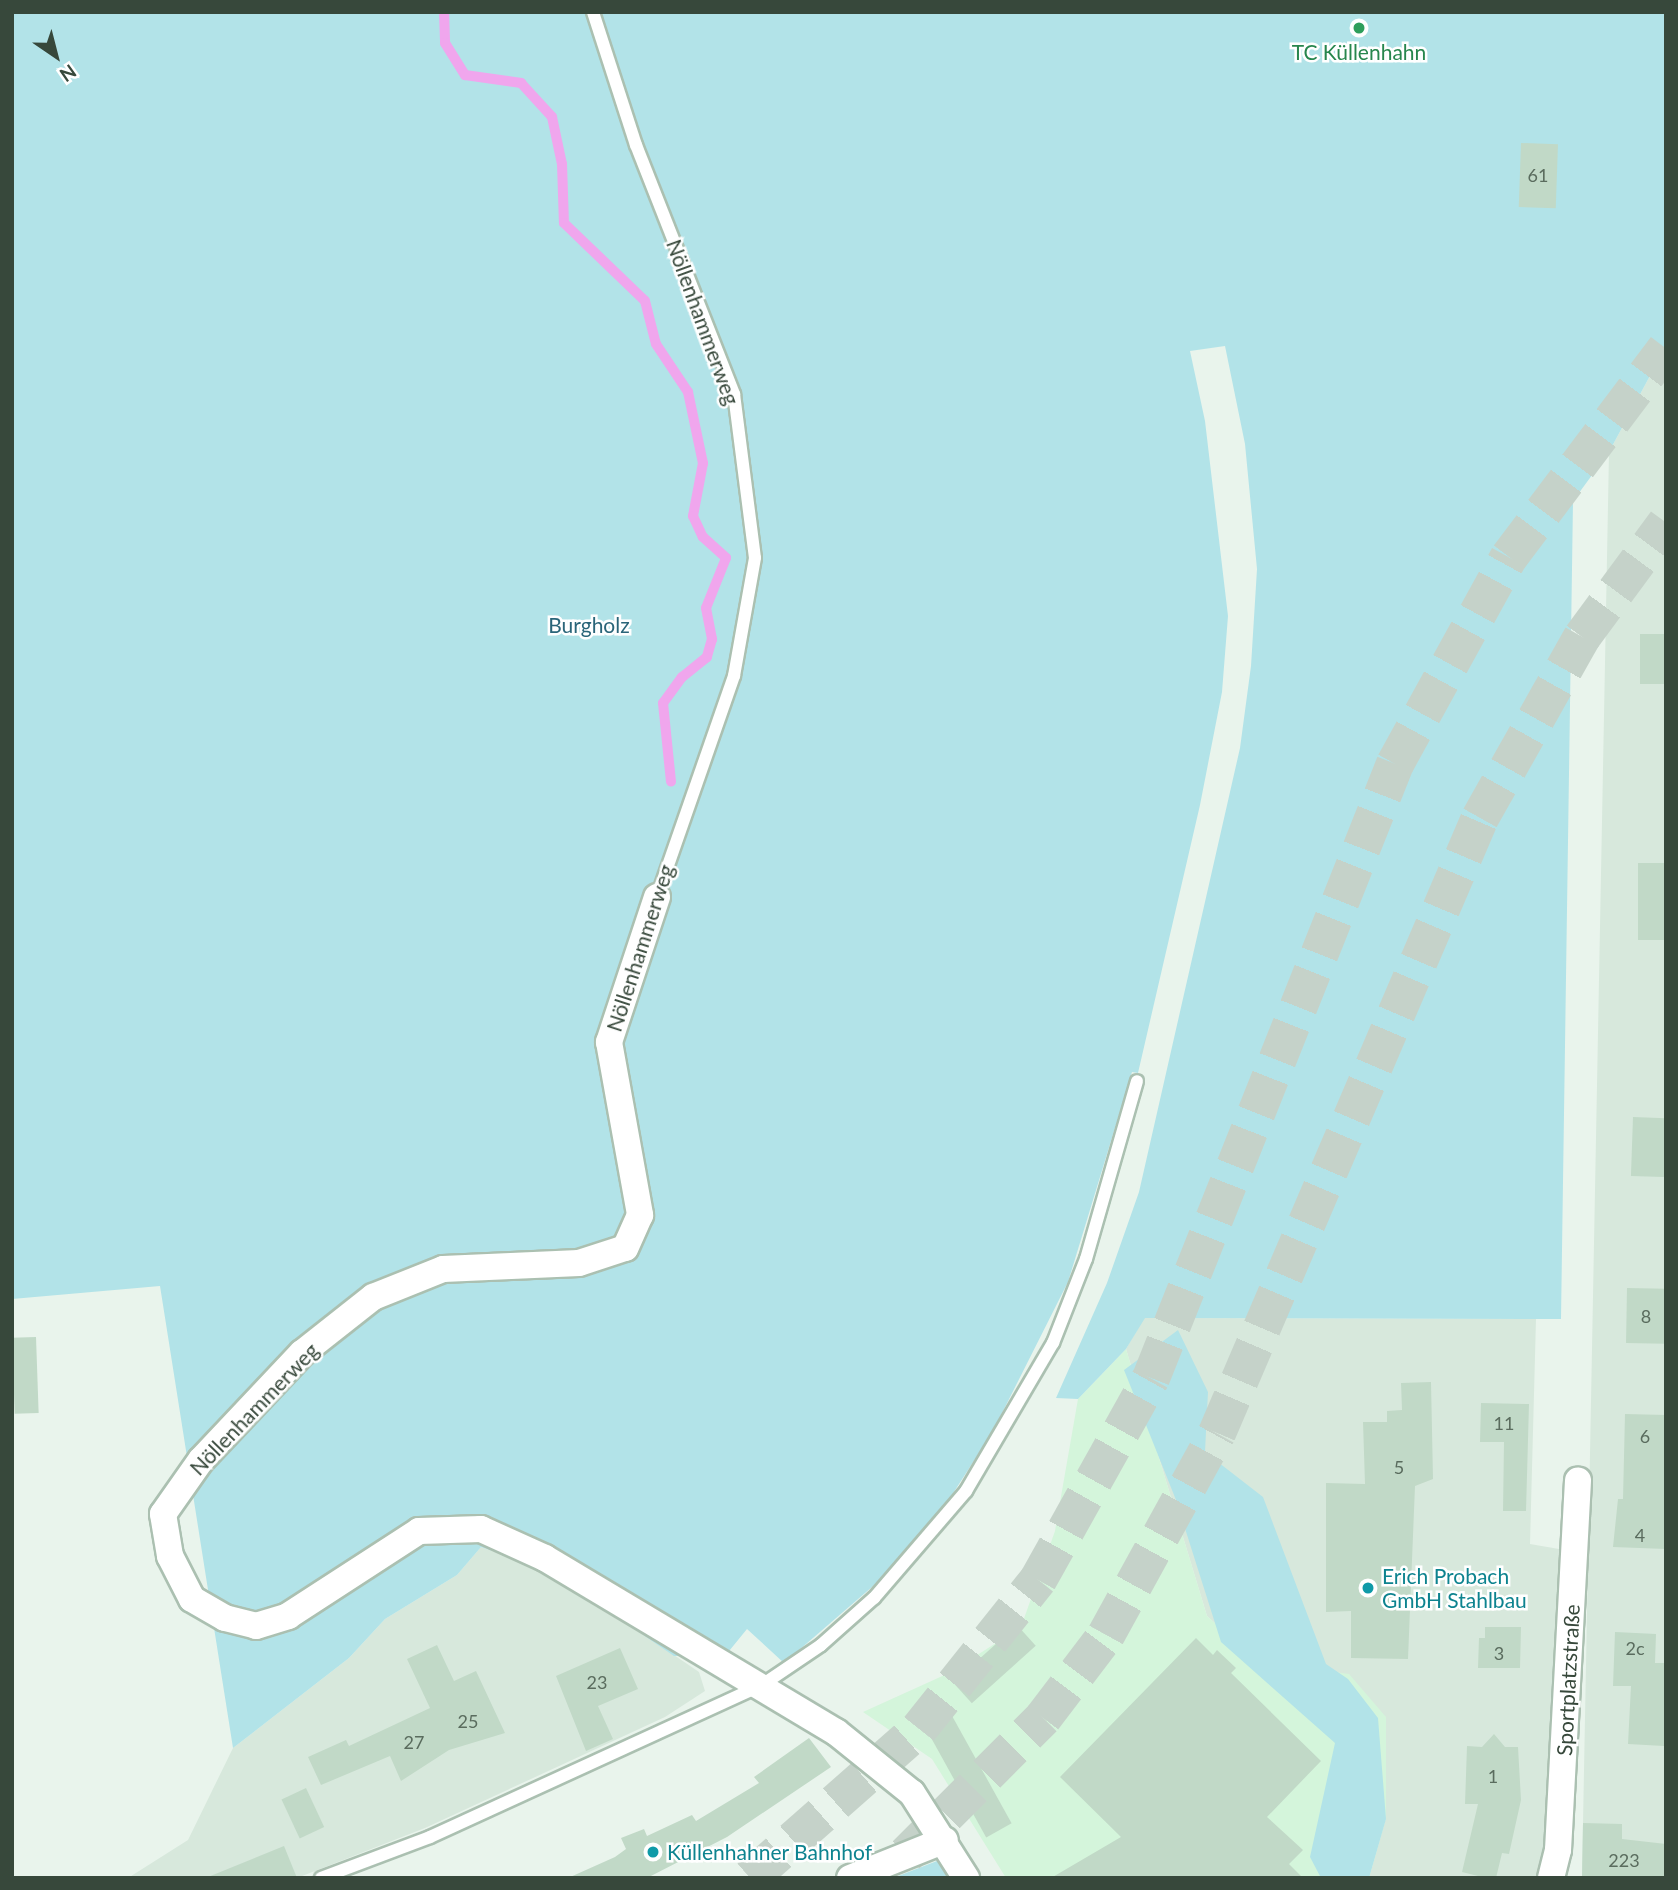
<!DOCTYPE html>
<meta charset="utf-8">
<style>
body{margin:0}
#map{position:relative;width:1678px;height:1890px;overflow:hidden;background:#e9f4ec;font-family:Lato,sans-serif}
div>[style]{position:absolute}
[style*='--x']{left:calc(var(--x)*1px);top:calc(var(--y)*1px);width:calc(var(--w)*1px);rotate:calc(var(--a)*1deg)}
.residential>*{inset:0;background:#d7e8dc}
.commercial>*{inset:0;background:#d4f5db}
.green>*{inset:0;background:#b2e3e8}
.stream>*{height:10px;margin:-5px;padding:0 5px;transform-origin:5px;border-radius:5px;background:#f0a6ed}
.building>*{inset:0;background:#c1d9c7;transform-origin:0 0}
.trunk-tunnel>*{height:38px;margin-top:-19px;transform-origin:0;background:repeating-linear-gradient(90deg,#c5d2c9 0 38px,transparent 0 57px)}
.roads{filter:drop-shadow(2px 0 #abc0b1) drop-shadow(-2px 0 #abc0b1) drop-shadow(0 2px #abc0b1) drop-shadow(0 -2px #abc0b1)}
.service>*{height:12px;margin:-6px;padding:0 6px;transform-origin:6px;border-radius:6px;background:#fff}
.minor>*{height:26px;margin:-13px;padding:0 13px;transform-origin:13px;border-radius:13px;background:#fff}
.dots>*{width:19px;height:19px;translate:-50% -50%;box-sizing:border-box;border:4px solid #fff;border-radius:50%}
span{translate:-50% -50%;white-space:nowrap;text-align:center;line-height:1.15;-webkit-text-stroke:5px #fff;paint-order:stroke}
.number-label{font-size:18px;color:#5a6c5e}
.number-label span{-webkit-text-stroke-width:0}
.leisure-label{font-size:21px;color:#27864d}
.street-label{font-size:21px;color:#37483b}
.park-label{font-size:21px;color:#2a6579}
.culture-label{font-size:21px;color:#0d838f}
.left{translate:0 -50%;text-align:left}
.frame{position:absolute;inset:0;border:14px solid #37483b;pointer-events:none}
.north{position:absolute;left:21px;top:21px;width:70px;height:70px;-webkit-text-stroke:5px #fff;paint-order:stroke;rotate:145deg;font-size:19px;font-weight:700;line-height:28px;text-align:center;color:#37483b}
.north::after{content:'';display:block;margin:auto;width:24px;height:32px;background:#37483b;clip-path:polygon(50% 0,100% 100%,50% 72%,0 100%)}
</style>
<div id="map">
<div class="residential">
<i style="clip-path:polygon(1666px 346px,1666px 1878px,1562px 1878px,1582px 1876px,1609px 452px)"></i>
<i style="clip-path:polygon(1144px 1318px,1536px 1319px,1530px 1544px,1559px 1549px,1555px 1703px,1541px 1878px,1369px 1878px,1386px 1818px,1257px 1661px,1207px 1616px,1126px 1349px)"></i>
<i style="clip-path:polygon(481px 1547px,550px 1571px,699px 1672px,705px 1691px,665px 1717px,425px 1828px,297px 1878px,128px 1878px,188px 1840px,233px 1748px,349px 1658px,385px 1619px,457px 1575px)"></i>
</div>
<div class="commercial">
<i style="clip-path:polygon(1126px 1349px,1207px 1616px,1257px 1661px,1349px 1674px,1386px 1717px,1386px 1818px,1369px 1878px,1006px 1878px,932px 1759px,863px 1712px,949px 1673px,1021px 1627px,1055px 1531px,1078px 1399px)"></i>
</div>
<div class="green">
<i style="clip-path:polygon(12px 12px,1666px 12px,1666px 346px,1609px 452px,1573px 501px,1561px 1319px,1145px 1318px,1126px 1349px,1078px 1399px,1056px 1398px,1107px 1283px,1139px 1192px,1240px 748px,1251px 666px,1257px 569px,1245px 444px,1225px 346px,1190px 351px,1205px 421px,1228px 616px,1222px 692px,1200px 805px,1138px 1073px,1132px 1072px,1068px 1282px,993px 1431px,934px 1523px,872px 1587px,784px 1663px,747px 1629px,725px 1656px,674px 1656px,550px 1571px,481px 1547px,457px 1575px,385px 1619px,349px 1658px,233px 1748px,160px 1286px,12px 1299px)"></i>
<i style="clip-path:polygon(1178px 1330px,1208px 1392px,1205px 1452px,1263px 1497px,1326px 1664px,1348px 1679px,1378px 1718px,1386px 1819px,1369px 1878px,1321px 1878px,1310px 1857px,1335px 1743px,1221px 1642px,1176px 1500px,1124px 1370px)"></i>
<i style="clip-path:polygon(937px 1861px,952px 1878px,893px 1878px)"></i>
</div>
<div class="stream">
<i style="--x:444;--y:12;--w:31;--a:88"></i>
<i style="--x:445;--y:43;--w:38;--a:58"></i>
<i style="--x:465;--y:75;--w:57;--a:8.1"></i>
<i style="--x:521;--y:83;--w:46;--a:47.6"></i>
<i style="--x:552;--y:117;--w:48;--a:78"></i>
<i style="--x:562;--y:164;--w:59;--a:88.1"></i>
<i style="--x:564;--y:223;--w:112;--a:43.9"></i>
<i style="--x:645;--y:301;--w:44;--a:75.7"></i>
<i style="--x:656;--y:344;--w:58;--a:56.3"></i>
<i style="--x:688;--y:392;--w:73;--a:78.1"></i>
<i style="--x:703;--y:463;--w:54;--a:100.7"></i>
<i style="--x:693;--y:516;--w:23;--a:65"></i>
<i style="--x:703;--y:537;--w:31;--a:42"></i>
<i style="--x:726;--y:558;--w:54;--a:111.8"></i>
<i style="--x:706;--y:608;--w:32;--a:79"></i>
<i style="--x:712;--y:639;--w:19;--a:106"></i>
<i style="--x:707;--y:657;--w:32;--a:141"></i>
<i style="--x:682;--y:677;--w:32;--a:126"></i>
<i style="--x:663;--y:703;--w:79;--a:84.2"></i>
</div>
<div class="building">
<i style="left:1521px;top:143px;width:37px;height:64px;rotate:2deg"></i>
<i style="left:1640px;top:634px;width:26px;height:50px"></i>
<i style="left:1638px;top:863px;width:28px;height:77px"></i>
<i style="left:1633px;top:1117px;width:33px;height:59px;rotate:2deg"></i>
<i style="left:1627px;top:1288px;width:39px;height:55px;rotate:1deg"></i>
<i style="left:36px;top:1337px;width:76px;height:24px;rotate:88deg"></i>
<i style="clip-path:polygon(1431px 1382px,1433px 1479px,1415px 1486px,1408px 1659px,1351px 1658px,1351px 1611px,1326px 1612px,1326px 1483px,1365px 1484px,1363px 1422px,1387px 1422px,1387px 1411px,1402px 1410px,1401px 1383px)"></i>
<i style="clip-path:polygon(1481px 1403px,1529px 1404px,1526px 1511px,1503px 1511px,1504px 1442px,1480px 1442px)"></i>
<i style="clip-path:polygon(1625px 1414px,1666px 1415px,1666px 1549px,1613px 1547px,1618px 1499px,1623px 1499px)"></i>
<i style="left:1017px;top:1625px;width:28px;height:86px;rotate:48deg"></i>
<i style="clip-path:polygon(1485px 1627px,1521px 1627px,1520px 1668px,1478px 1668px,1479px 1638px,1485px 1638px)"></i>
<i style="clip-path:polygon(1615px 1632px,1656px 1634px,1655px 1663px,1666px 1663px,1664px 1746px,1628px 1744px,1631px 1686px,1613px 1686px)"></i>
<i style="clip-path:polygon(1196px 1638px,1213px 1655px,1217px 1650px,1236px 1668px,1231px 1673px,1321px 1761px,1267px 1817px,1303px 1850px,1289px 1864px,1303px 1878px,1051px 1878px,1121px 1837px,1060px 1777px)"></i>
<i style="clip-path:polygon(437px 1645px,454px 1681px,476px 1671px,505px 1733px,449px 1750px,401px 1781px,390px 1756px,321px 1785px,308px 1757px,346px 1740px,349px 1746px,430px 1708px,407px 1659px)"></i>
<i style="clip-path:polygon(620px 1648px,638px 1689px,598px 1706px,613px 1739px,586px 1751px,556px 1676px)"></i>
<i style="left:951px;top:1714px;width:125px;height:29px;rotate:61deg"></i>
<i style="clip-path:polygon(1494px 1734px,1505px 1747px,1518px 1747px,1521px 1800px,1509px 1854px,1502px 1853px,1496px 1878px,1486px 1878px,1462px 1872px,1478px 1804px,1465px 1804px,1467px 1746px,1482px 1747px)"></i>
<i style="clip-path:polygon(809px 1738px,831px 1767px,727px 1837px,647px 1878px,568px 1878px,615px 1857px,626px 1849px,621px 1838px,644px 1829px,647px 1836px,692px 1815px,696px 1821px,759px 1783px,754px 1777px)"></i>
<i style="left:306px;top:1788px;width:43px;height:27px;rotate:65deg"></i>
<i style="clip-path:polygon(1583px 1823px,1622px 1824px,1622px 1839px,1666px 1844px,1666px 1878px,1582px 1877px)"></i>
<i style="clip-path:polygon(284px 1846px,297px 1878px,208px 1878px,208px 1877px)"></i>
</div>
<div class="trunk-tunnel">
<i style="--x:906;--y:1855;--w:194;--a:-45"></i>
<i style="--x:1043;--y:1718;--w:104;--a:-52.8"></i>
<i style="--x:1106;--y:1635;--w:230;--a:-61.2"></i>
<i style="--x:1217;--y:1433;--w:669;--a:-66.85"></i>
<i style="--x:1480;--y:818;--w:208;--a:-60.6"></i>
<i style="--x:1582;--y:637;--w:142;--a:-53.6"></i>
<i style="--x:750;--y:1878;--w:225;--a:-41.4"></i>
<i style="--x:919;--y:1729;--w:191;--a:-51.4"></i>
<i style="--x:1038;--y:1580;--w:231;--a:-60.8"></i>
<i style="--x:1151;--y:1378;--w:661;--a:-68.33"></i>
<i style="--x:1395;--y:764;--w:236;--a:-61.2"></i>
<i style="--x:1509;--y:557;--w:261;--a:-53"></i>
</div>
<div class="roads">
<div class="service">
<i style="--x:593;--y:12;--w:140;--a:72.1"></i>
<i style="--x:636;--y:145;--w:268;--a:68.5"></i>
<i style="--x:734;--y:394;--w:165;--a:82.7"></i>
<i style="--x:755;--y:558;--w:120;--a:100.1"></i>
<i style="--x:734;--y:676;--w:234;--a:109.2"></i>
<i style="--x:321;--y:1878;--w:116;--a:-20.6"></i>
<i style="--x:430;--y:1837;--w:365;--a:-24.6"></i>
<i style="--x:762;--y:1685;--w:71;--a:-34.1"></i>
<i style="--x:821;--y:1645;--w:71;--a:-41.6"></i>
<i style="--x:874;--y:1598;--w:141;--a:-49.3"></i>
<i style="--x:966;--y:1491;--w:172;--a:-59.6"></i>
<i style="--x:1053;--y:1343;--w:90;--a:-68.6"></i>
<i style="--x:1086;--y:1259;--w:185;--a:-74"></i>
</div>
<div class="minor">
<i style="--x:657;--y:897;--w:153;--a:108.3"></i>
<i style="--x:609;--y:1042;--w:176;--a:79.8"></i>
<i style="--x:640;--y:1215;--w:36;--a:114"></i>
<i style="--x:625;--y:1248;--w:48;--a:161.9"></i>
<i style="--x:579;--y:1263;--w:136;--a:177.5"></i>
<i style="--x:443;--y:1269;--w:75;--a:158.2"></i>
<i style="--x:373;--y:1297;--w:90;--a:141.7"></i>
<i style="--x:302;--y:1353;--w:147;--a:133.3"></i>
<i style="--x:201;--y:1460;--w:66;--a:125.1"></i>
<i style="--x:163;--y:1514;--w:43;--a:80.5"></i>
<i style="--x:170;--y:1556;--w:48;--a:62.9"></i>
<i style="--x:192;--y:1599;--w:38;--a:30"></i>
<i style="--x:225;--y:1618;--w:32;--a:14"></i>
<i style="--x:256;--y:1626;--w:34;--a:-17"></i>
<i style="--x:288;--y:1616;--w:156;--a:-33"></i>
<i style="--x:419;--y:1531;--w:62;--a:-1.8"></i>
<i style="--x:481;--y:1529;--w:70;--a:24.4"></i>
<i style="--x:545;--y:1558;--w:339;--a:30.9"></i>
<i style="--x:836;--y:1732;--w:97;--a:38.8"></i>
<i style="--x:912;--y:1793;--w:101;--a:57.6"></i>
<i style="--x:850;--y:1878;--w:102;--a:-21.8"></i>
<i style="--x:1551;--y:1878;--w:29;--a:-76"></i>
<i style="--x:1558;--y:1850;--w:370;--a:-86.9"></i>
</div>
</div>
<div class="dots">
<i style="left:1359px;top:28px;background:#2e9e5b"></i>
<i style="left:1368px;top:1588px;background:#0f9aa8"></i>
<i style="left:653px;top:1852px;background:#0f9aa8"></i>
</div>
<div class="number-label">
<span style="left:1538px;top:175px">61</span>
<span style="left:1646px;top:1316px">8</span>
<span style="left:1504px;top:1423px">11</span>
<span style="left:1645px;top:1436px">6</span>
<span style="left:1399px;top:1467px">5</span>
<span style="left:1640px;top:1535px">4</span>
<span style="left:1635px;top:1648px">2c</span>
<span style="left:1499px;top:1653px">3</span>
<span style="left:597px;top:1682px">23</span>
<span style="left:468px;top:1721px">25</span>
<span style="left:414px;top:1742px">27</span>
<span style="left:1493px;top:1776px">1</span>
<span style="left:1624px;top:1860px">223</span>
</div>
<div class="leisure-label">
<span style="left:1359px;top:52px">TC Küllenhahn</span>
</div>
<div class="street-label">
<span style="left:703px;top:322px;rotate:70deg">Nöllenhammerweg</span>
<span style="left:640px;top:948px;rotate:-72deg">Nöllenhammerweg</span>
<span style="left:254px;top:1409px;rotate:-46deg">Nöllenhammerweg</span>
<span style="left:1568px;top:1680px;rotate:-87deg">Sportplatzstraße</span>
</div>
<div class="park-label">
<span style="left:589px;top:625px">Burgholz</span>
</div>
<div class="culture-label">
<span class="left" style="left:1382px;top:1588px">Erich Probach<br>GmbH Stahlbau</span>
<span class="left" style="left:667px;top:1852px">Küllenhahner Bahnhof</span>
</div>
<div class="frame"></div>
<div class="north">N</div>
</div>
